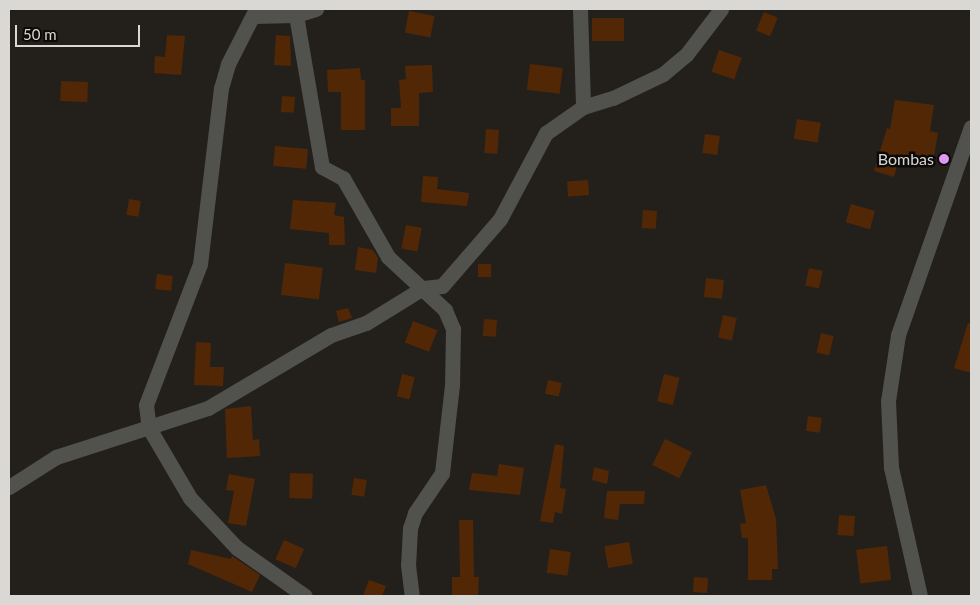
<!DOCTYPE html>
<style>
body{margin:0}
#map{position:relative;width:980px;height:605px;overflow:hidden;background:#23201b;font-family:Lato,sans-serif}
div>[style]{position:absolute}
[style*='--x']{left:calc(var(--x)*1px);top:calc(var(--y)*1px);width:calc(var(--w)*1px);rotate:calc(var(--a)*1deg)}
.building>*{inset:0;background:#522706;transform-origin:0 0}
.minor>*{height:15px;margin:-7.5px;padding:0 7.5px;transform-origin:7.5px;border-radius:7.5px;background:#51514e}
.dots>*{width:14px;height:14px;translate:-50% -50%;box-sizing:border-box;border:2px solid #0b0a08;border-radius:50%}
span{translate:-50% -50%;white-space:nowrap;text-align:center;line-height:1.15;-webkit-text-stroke:5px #0b0a08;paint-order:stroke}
.poi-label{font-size:16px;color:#dad8d5}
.right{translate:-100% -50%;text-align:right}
.frame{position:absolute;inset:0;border:10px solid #dad8d5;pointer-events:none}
.scale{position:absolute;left:15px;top:25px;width:125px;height:22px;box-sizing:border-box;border:2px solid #dad8d5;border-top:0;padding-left:6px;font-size:15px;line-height:18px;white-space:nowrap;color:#dad8d5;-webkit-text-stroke:4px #0b0a08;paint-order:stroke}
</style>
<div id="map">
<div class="building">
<i style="left:409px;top:11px;width:26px;height:22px;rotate:11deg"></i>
<i style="left:764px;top:12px;width:15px;height:20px;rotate:23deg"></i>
<i style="left:592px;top:18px;width:32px;height:23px"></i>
<i style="clip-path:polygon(167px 35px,185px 36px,181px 75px,154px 73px,155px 56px,165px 57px)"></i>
<i style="clip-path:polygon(276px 35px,290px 36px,291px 66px,274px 65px)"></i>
<i style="left:719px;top:50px;width:24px;height:23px;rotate:19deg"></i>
<i style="left:530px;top:64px;width:33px;height:26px;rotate:7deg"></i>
<i style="clip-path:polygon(432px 65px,433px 92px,419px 93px,419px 126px,391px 126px,391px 108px,401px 108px,399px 80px,406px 79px,405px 66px)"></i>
<i style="clip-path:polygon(360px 68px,361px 80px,365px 80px,365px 130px,341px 130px,341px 92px,328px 92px,327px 70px)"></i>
<i style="left:61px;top:81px;width:27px;height:20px;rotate:2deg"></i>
<i style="left:282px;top:96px;width:13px;height:16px;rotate:4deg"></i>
<i style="clip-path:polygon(895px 100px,934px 105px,930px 131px,938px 133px,932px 167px,899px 159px,894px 177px,874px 171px,887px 128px,890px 129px)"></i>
<i style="left:797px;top:119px;width:24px;height:20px;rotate:9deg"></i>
<i style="left:486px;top:129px;width:13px;height:24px;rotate:4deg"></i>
<i style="left:705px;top:134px;width:15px;height:19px;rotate:8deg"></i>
<i style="left:275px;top:146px;width:33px;height:20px;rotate:5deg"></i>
<i style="clip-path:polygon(423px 176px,438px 177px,437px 189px,469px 193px,467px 206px,421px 202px)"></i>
<i style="left:588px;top:180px;width:15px;height:21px;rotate:86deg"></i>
<i style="left:129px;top:199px;width:12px;height:16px;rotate:9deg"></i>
<i style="clip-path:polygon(293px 200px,336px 203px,334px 215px,344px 217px,345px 245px,329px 245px,329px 233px,290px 229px)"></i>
<i style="left:851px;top:204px;width:25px;height:19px;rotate:16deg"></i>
<i style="left:643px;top:210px;width:14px;height:18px;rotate:4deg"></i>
<i style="left:406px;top:225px;width:16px;height:24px;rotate:11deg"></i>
<i style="clip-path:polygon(358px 247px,373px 250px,378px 258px,376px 273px,355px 270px)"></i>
<i style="left:285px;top:263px;width:38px;height:32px;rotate:7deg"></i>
<i style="left:478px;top:264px;width:13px;height:13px"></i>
<i style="left:809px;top:268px;width:14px;height:18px;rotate:12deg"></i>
<i style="left:157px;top:274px;width:16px;height:15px;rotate:7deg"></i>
<i style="left:706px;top:278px;width:18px;height:19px;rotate:6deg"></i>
<i style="clip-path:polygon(348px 308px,352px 318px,339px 322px,336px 311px)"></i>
<i style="left:723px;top:315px;width:14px;height:23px;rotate:12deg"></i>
<i style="left:484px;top:319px;width:13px;height:17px;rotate:4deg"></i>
<i style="left:413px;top:321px;width:26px;height:23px;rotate:21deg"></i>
<i style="clip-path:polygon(968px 323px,971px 324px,971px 373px,954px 368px)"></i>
<i style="left:821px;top:333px;width:13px;height:20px;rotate:13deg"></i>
<i style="clip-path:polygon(196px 342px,211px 343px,210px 367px,224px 367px,223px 386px,194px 385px)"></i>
<i style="left:402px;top:374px;width:13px;height:23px;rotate:13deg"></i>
<i style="left:664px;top:374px;width:16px;height:28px;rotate:14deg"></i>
<i style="left:548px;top:380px;width:14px;height:14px;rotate:12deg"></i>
<i style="clip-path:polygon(251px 406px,253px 440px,259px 439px,260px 456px,227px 458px,225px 409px)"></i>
<i style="left:808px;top:416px;width:14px;height:15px;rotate:8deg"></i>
<i style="left:665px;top:439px;width:30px;height:29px;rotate:26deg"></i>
<i style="clip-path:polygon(555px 444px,564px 446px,560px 488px,566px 489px,562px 514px,555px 512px,553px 523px,540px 521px)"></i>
<i style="clip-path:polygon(499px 464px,524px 468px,520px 495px,469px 490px,472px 473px,497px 476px)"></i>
<i style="clip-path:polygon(594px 467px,609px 471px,607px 484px,592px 480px)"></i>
<i style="left:290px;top:473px;width:23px;height:25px;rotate:2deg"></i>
<i style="clip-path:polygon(229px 474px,255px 479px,246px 526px,228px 523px,234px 491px,226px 490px)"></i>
<i style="left:354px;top:478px;width:13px;height:17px;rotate:9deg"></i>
<i style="clip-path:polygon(766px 485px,776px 519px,778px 569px,772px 569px,772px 580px,748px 580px,748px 538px,742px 538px,740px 524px,746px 523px,740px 490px)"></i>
<i style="clip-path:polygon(607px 491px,645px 491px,644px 504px,620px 504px,618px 520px,604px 518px)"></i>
<i style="left:839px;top:515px;width:16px;height:20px;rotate:4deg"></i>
<i style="clip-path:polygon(459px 520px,473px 520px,474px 577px,479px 577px,478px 596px,452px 596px,452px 577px,460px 577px)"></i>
<i style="left:284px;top:540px;width:22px;height:21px;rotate:24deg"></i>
<i style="left:629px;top:542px;width:22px;height:25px;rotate:80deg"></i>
<i style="left:887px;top:546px;width:34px;height:31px;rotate:83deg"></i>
<i style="left:550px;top:549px;width:21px;height:24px;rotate:8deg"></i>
<i style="clip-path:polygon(191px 550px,231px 559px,232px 556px,260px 575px,252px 592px,188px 564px)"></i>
<i style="left:694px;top:577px;width:14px;height:15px;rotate:4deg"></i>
<i style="clip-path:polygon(369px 580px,386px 586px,382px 596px,363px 596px)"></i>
</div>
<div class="minor">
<i style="--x:256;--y:9;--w:62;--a:117"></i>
<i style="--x:228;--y:64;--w:25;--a:106"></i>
<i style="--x:221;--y:88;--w:177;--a:96.8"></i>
<i style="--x:200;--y:264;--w:151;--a:111"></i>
<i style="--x:146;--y:405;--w:23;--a:83"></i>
<i style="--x:149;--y:428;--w:81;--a:59.6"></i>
<i style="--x:190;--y:498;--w:69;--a:46.8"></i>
<i style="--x:237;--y:548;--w:83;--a:35.2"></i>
<i style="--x:580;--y:9;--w:98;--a:88.2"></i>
<i style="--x:296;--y:15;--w:154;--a:80.3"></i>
<i style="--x:322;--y:167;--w:24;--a:28"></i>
<i style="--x:343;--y:178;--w:91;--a:60.3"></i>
<i style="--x:388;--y:257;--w:78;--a:42.9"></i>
<i style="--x:445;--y:310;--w:21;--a:67"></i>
<i style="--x:453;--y:329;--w:56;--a:91"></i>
<i style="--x:452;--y:385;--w:89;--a:96.5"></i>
<i style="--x:442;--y:473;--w:48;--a:124"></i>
<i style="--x:415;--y:513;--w:16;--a:108"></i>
<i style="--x:410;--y:528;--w:37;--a:93"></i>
<i style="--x:408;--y:565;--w:31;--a:83"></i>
<i style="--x:254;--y:16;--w:42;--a:-1.4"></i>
<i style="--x:296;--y:15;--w:21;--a:-17"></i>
<i style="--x:9;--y:487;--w:56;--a:-32.6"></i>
<i style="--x:56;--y:457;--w:160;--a:-17.9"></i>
<i style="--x:208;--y:408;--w:143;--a:-30.7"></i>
<i style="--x:331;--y:335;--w:37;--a:-19"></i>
<i style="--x:366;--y:323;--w:67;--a:-31.6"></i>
<i style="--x:423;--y:288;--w:19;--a:-6"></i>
<i style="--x:442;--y:286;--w:89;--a:-49.1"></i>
<i style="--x:500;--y:219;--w:98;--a:-61.9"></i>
<i style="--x:546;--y:133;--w:45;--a:-35.1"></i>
<i style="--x:583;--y:107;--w:31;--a:-17"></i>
<i style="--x:613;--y:98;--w:55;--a:-25.6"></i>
<i style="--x:663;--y:74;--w:30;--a:-40"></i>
<i style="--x:686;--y:55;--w:58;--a:-52.7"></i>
<i style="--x:920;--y:596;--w:132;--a:-102.7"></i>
<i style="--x:891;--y:467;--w:66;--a:-92.6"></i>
<i style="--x:888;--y:401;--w:67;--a:-81.4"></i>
<i style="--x:898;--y:335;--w:220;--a:-70.7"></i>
</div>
<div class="dots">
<i style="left:944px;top:159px;background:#de98f2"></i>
</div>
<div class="poi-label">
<span class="right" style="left:934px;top:159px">Bombas</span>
</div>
<div class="frame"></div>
<div class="scale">50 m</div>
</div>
